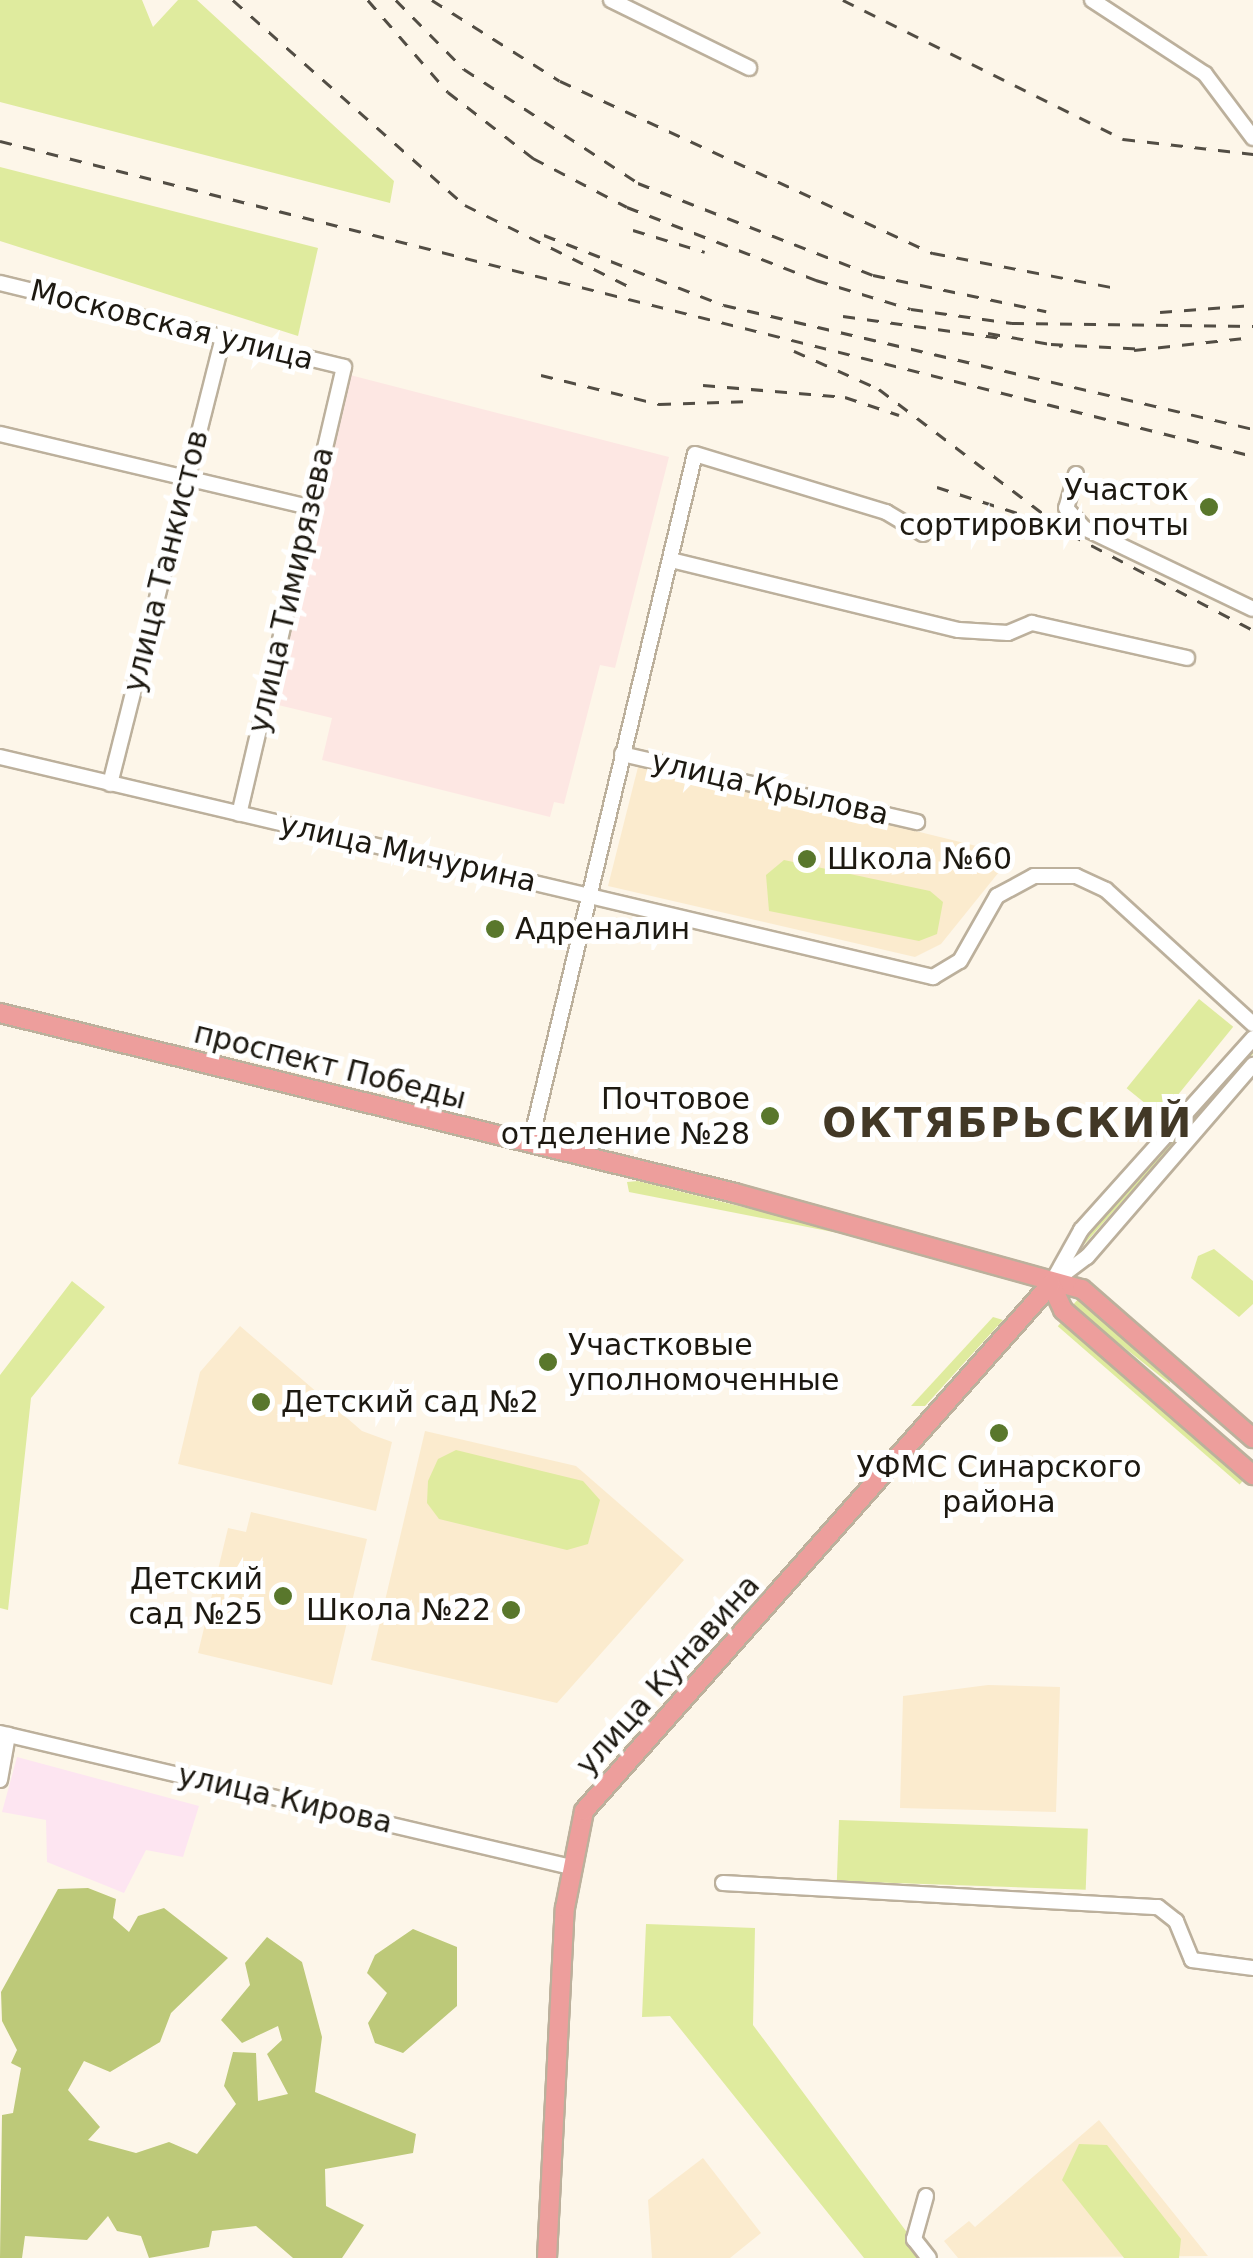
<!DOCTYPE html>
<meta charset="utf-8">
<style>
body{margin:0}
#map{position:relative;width:1253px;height:2258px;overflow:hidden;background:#fdf6e9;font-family:"DejaVu Sans",sans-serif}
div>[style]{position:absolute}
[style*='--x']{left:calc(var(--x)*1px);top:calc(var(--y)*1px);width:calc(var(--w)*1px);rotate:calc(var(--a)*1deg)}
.commercial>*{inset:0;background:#fde7e3}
.industrial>*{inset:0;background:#fde5f1}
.built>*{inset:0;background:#fbebce}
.green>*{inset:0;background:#dfeb9e;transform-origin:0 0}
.forest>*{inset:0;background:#bdc979}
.roads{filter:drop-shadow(2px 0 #bcb09c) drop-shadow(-2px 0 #bcb09c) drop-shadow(0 2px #bcb09c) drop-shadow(0 -2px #bcb09c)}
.minor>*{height:14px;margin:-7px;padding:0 7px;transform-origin:7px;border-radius:7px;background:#fff}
.major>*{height:18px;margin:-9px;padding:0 9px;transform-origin:9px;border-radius:9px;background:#ed9e9c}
.rail>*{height:2.5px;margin-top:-1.25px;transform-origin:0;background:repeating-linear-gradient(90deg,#524d44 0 12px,transparent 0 24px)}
.dots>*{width:28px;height:28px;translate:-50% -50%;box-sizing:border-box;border:5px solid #fff;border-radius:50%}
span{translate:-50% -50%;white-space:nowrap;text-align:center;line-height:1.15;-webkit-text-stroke:10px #fff;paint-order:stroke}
.street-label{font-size:30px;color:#1d1911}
.poi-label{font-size:30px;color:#1d1911}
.right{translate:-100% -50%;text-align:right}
.left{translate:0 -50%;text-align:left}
.district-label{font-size:40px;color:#423826;font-weight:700;letter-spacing:2.5px}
</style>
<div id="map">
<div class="commercial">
<i style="clip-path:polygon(350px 375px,669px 457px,615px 668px,600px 665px,564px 804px,554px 802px,550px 817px,322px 760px,332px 718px,274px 704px)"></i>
</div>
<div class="industrial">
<i style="clip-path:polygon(17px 1757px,199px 1806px,183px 1857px,146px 1850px,124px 1893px,47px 1862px,46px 1820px,2px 1812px)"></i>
</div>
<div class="built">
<i style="clip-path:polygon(639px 763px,997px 851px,1003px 867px,941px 944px,915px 957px,608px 886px)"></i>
<i style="clip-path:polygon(240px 1326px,362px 1431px,392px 1442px,376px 1511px,178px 1464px,200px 1372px)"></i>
<i style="clip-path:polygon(425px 1431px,576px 1466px,684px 1560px,557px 1703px,371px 1660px)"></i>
<i style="clip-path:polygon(251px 1512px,367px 1539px,332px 1685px,198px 1653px,228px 1528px,246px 1532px)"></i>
<i style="clip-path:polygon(988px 1685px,1060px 1687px,1056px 1812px,900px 1808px,903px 1696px)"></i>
<i style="clip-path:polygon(1099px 2120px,1208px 2256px,958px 2258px,944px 2241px,969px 2221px,975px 2227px)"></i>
<i style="clip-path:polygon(703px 2158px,761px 2233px,730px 2258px,652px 2258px,648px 2200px)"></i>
</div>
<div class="green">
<i style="clip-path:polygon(0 0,142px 0,153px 27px,178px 0,197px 0,394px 181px,390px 203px,0 102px)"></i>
<i style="clip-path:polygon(0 167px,318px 248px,298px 336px,0 241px)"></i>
<i style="clip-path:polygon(784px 860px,930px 891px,943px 902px,937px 934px,919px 941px,769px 911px,766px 875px)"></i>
<i style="left:1199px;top:999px;width:44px;height:115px;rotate:39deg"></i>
<i style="clip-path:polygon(1253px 1046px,1253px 1054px,1081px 1248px,1078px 1245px)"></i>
<i style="clip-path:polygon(638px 1181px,844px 1232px,848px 1235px,629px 1192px,627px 1182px)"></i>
<i style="clip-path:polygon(1214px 1249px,1253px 1281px,1253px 1304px,1239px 1317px,1191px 1278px,1198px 1256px)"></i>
<i style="clip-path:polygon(72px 1281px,105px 1307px,31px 1398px,8px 1610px,0 1608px,0 1375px)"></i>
<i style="clip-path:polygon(1079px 1298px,1169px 1376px,1170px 1384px,1072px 1306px)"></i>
<i style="clip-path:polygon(993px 1317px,1003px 1320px,925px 1406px,911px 1406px)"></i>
<i style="left:1065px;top:1318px;width:241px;height:11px;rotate:41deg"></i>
<i style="clip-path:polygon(456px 1450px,583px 1481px,600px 1500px,588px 1544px,567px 1550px,439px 1519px,427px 1503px,428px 1481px,438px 1459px)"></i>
<i style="left:839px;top:1820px;width:249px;height:61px;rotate:2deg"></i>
<i style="clip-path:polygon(646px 1924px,755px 1928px,753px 2025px,926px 2258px,864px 2258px,670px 2016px,642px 2017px)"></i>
<i style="clip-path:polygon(1079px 2144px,1107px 2145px,1181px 2239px,1179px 2258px,1124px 2258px,1062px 2180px)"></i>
</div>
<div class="forest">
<i style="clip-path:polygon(88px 1888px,116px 1899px,113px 1918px,129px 1932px,138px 1916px,164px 1908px,228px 1958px,171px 2013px,160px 2042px,110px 2072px,84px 2061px,68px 2090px,100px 2127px,88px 2140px,136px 2153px,169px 2142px,197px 2154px,236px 2104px,224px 2086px,233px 2052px,256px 2053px,258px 2101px,288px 2094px,267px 2054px,282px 2040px,278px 2026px,242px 2043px,221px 2020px,250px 1985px,245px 1963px,267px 1937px,302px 1962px,322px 2037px,315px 2092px,416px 2134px,413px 2153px,325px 2169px,326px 2206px,364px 2225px,342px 2258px,293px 2258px,256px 2226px,212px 2231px,209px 2247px,149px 2258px,141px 2236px,117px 2231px,108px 2216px,87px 2240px,25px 2236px,22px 2258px,0 2258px,2px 2115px,13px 2113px,21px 2068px,11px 2063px,17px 2050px,2px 2021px,1px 1992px,58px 1889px)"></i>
<i style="clip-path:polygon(413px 1929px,457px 1947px,457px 2006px,403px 2053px,375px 2043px,368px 2023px,387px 1993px,367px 1973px,375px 1955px)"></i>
</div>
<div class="roads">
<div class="minor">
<i style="--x:611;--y:0;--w:154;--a:26.2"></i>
<i style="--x:1092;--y:0;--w:135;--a:33.2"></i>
<i style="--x:1205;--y:74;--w:80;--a:53.1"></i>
<i style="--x:0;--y:283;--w:354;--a:13.7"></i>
<i style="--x:344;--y:367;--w:459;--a:103.2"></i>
<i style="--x:0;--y:434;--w:318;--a:13.3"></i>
<i style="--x:1076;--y:474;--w:35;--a:106"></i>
<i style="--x:1066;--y:508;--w:27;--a:48"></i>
<i style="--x:1084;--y:528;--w:187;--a:25.6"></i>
<i style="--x:671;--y:560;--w:296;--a:13.7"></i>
<i style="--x:959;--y:630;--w:49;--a:3.5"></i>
<i style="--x:1008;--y:633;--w:26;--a:-23"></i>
<i style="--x:1032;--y:623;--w:159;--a:12.7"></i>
<i style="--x:622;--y:754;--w:303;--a:13"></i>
<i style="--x:0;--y:757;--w:959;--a:13.27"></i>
<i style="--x:933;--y:977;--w:31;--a:-31"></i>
<i style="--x:960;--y:961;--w:75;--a:-60.4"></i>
<i style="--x:997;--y:896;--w:42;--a:-28.4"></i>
<i style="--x:1034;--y:876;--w:42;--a:0"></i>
<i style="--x:1076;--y:876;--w:33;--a:25"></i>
<i style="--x:1106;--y:890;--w:199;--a:42.4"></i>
<i style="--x:110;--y:784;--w:459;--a:-75.8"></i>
<i style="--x:530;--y:1144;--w:709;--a:-76.55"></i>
<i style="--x:695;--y:454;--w:200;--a:16.9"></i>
<i style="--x:886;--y:512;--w:43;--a:30.7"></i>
<i style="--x:1056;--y:1280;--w:39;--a:-37"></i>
<i style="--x:1087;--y:1257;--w:254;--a:-49.2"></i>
<i style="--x:1051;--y:1284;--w:62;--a:-60.9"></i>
<i style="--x:1081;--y:1230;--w:258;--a:-48.1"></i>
<i style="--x:0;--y:1733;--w:587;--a:13.21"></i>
<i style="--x:0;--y:1780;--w:46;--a:-79.9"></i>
<i style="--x:723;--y:1883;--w:436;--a:3.2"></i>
<i style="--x:1158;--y:1907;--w:23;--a:38"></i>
<i style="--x:1176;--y:1921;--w:42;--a:67.7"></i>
<i style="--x:1192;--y:1960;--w:62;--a:7.5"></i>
<i style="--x:926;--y:2196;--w:45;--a:105.6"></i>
<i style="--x:914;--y:2239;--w:24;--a:52"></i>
</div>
<div class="major">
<i style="--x:0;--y:1013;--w:757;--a:13.76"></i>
<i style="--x:735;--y:1193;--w:360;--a:15.5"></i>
<i style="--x:1082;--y:1289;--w:227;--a:41.1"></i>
<i style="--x:1051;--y:1284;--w:29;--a:65"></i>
<i style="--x:1063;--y:1310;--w:252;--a:41"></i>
<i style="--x:547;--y:2258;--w:350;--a:-87.1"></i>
<i style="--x:565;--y:1908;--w:99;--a:-78.9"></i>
<i style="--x:584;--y:1811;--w:704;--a:-48.45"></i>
</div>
</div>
<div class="rail">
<i style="--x:233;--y:0;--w:310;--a:41.5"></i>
<i style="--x:465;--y:205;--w:182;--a:26.4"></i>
<i style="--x:368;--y:0;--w:122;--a:49"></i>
<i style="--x:448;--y:92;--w:108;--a:37.8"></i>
<i style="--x:533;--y:158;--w:106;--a:27.5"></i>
<i style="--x:627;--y:207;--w:203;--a:21.1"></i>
<i style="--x:816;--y:280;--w:99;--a:17"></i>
<i style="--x:911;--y:309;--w:102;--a:7.9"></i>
<i style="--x:1012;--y:323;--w:241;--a:0.7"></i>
<i style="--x:396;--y:0;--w:97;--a:45.4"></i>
<i style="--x:464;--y:69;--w:208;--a:33.2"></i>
<i style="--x:638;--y:183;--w:252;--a:21.4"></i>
<i style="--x:873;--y:275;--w:177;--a:11.8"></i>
<i style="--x:432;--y:0;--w:151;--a:32.3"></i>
<i style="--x:560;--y:81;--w:411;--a:24.8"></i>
<i style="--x:933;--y:253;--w:182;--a:10.8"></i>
<i style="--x:843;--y:0;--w:313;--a:26.4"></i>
<i style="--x:1123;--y:139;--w:131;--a:6.6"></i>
<i style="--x:0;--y:141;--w:1292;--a:14.11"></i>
<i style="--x:633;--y:230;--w:75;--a:17"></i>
<i style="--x:544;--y:235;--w:193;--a:21.3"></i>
<i style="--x:724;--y:305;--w:543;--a:13.19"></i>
<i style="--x:1160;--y:312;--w:93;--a:-4.3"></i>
<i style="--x:843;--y:316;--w:160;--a:7.9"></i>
<i style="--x:988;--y:333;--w:75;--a:10"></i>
<i style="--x:1051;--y:344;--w:96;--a:3"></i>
<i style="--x:1134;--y:350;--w:120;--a:-6.2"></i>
<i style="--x:794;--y:351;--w:93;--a:24.1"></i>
<i style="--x:879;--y:389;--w:240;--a:37.2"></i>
<i style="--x:1070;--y:534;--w:207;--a:27.7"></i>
<i style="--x:541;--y:375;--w:122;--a:13.8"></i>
<i style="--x:659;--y:404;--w:93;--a:-1.8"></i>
<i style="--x:703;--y:385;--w:143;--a:4.8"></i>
<i style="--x:845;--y:397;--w:57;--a:18.4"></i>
<i style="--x:937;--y:487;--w:101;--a:17.9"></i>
</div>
<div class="dots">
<i style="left:1209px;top:507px;background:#59772c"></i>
<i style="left:807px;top:859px;background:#59772c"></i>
<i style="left:495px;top:929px;background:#59772c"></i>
<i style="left:770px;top:1116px;background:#59772c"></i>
<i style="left:548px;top:1362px;background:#59772c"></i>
<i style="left:261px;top:1402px;background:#59772c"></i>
<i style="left:999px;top:1433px;background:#59772c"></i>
<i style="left:283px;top:1596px;background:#59772c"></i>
<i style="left:511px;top:1610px;background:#59772c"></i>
</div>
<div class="street-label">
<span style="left:172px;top:325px;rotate:14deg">Московская улица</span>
<span style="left:166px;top:561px;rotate:-76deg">улица Танкистов</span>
<span style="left:291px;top:590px;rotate:-77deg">улица Тимирязева</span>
<span style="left:770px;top:788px;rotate:13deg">улица Крылова</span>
<span style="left:408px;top:853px;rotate:13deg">улица Мичурина</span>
<span style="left:330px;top:1066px;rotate:14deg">проспект Победы</span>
<span style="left:668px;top:1675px;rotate:-48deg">улица Кунавина</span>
<span style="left:285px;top:1799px;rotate:13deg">улица Кирова</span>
</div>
<div class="poi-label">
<span class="right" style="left:1189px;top:507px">Участок<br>сортировки почты</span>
<span class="left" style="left:827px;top:859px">Школа №60</span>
<span class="left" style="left:515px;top:929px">Адреналин</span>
<span class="right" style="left:750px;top:1116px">Почтовое<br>отделение №28</span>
<span class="left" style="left:568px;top:1362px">Участковые<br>уполномоченные</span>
<span class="left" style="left:281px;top:1402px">Детский сад №2</span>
<span style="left:999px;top:1484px">УФМС Синарского<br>района</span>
<span class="right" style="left:263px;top:1596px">Детский<br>сад №25</span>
<span class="right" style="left:491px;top:1610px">Школа №22</span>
</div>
<div class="district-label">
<span style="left:1008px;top:1123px">ОКТЯБРЬСКИЙ</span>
</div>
</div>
